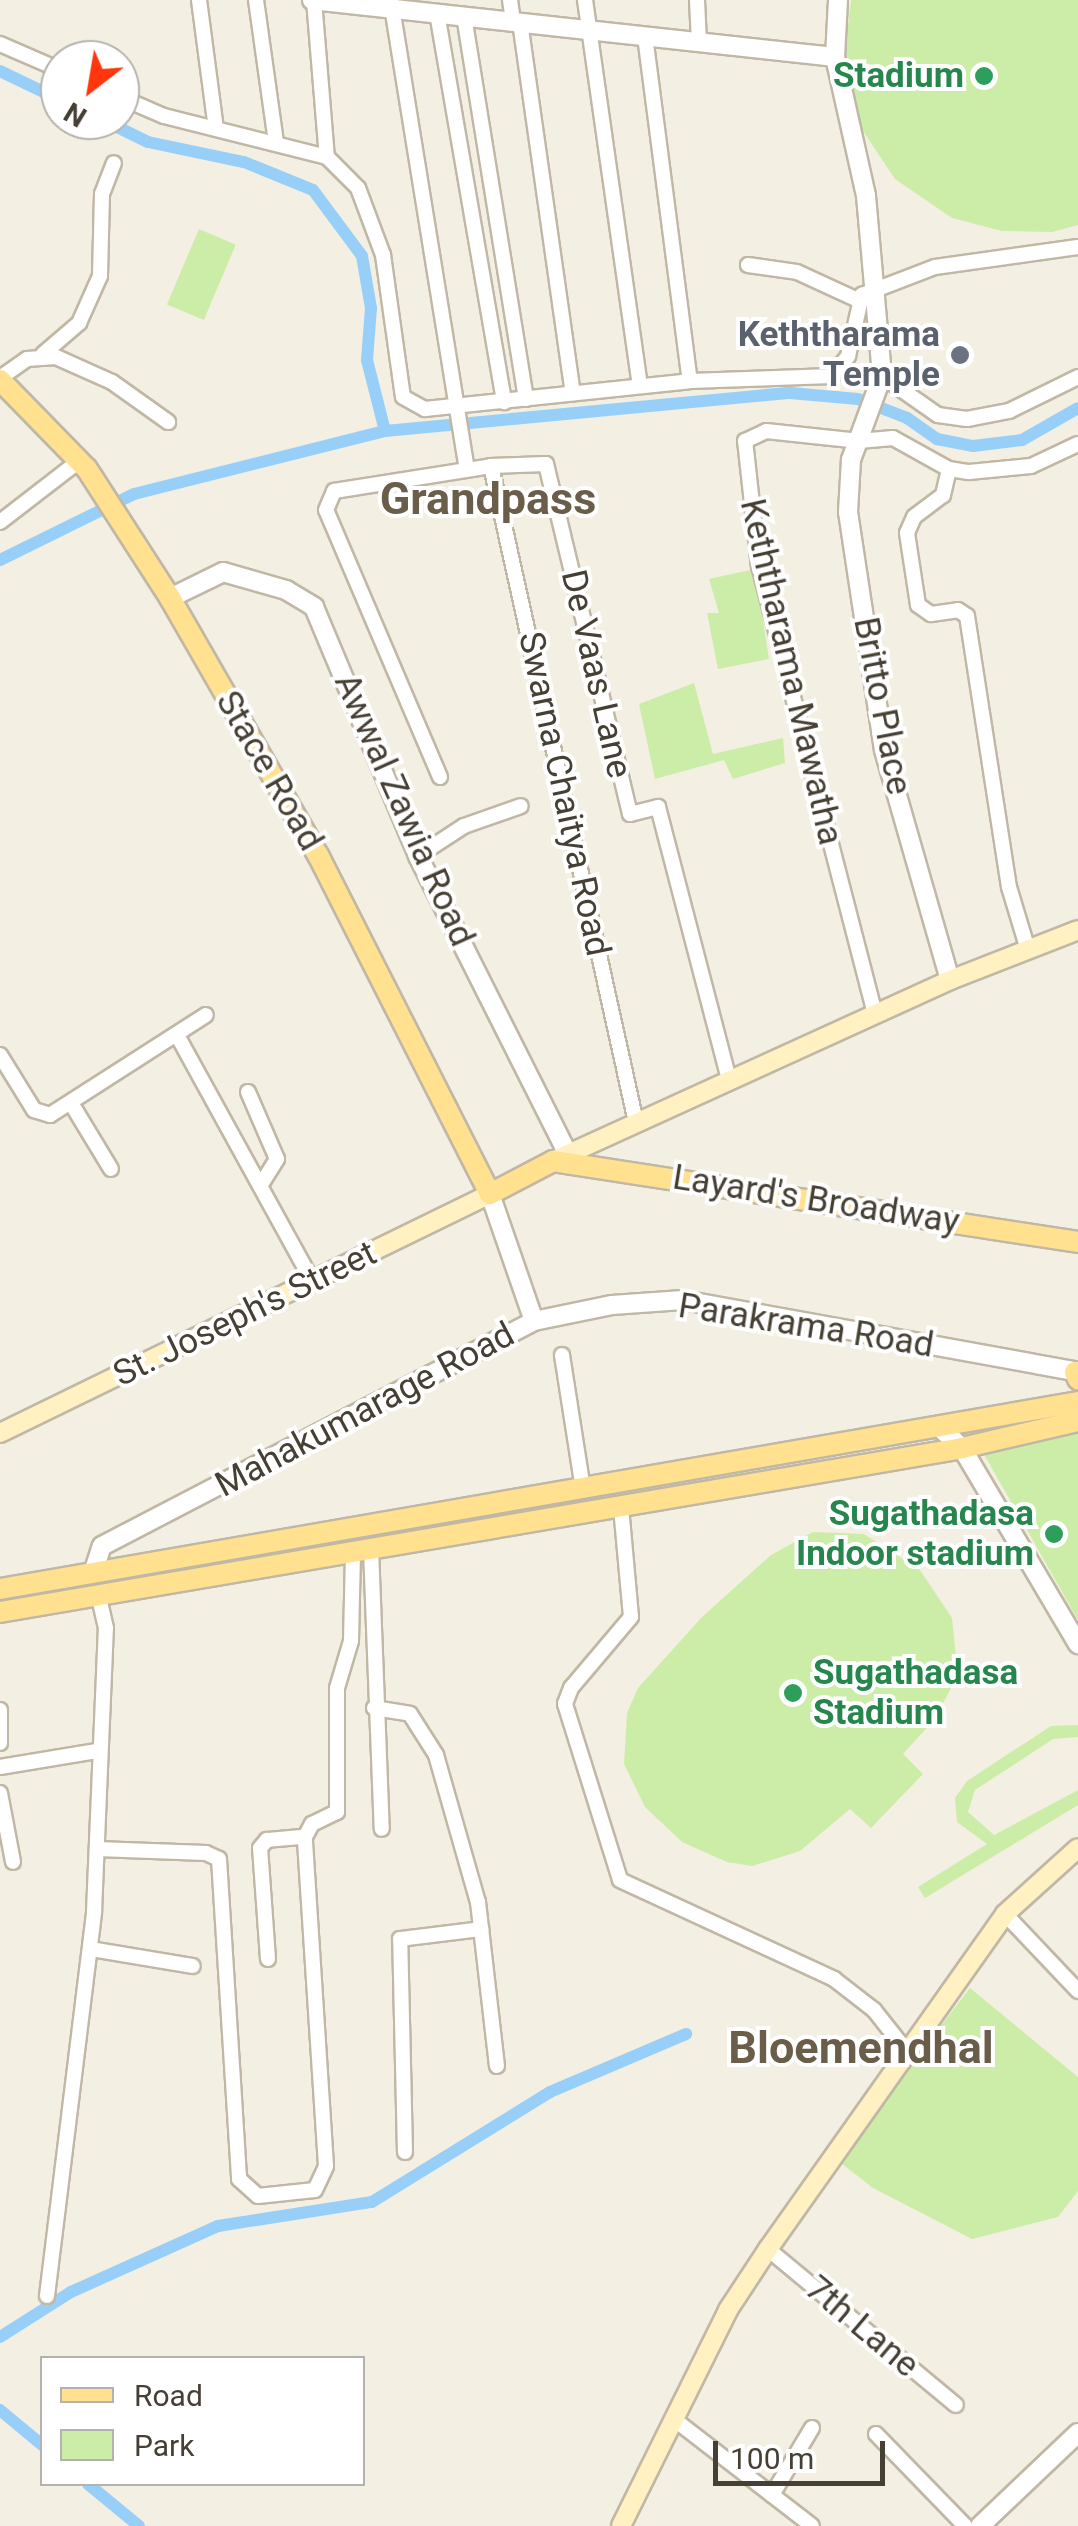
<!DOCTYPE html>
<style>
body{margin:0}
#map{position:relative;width:1078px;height:2526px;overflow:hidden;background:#f4efe3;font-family:Roboto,sans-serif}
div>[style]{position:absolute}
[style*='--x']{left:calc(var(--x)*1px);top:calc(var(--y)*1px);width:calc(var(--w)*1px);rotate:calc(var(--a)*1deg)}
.green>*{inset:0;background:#cceda7;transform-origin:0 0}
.canal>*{height:12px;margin:-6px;padding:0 6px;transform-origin:6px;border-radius:6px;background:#98cff8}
.roads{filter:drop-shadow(2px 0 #c0b7a5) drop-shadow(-2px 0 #c0b7a5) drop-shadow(0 2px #c0b7a5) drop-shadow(0 -2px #c0b7a5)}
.minor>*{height:14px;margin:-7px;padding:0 7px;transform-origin:7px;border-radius:7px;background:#fff}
.tertiary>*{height:18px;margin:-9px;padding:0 9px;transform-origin:9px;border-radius:9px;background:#fff}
.secondary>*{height:18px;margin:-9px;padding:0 9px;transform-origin:9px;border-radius:9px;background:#fff1c1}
.primary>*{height:20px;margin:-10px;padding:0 10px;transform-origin:10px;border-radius:10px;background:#ffe190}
.dots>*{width:28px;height:28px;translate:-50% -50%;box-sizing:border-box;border:5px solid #fff;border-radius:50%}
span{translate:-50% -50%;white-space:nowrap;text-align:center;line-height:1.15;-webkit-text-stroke:8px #fff;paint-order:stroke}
.leisure-label{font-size:35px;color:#27864d;font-weight:700}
.right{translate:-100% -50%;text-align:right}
.left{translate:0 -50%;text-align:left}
.worship-label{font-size:35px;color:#5b616d;font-weight:700}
.street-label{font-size:35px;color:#463f33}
.district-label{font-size:45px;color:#6a5d49;font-weight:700}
.legend{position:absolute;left:40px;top:2356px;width:325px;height:130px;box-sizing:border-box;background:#fff;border:2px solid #b5b2ad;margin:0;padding:12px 18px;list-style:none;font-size:30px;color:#463f33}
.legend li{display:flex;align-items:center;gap:20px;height:50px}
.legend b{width:50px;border:2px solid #b5b2ad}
.north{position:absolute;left:40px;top:40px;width:100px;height:100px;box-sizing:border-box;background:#fff;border:2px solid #b5b2ad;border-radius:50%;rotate:211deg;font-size:28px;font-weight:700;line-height:40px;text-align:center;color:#463f33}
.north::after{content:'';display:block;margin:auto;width:35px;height:45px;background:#ff360e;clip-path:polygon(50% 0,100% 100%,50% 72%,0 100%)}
.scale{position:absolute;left:713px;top:2441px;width:172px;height:45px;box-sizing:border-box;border:5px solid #463f33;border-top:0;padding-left:12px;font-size:30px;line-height:35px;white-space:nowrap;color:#463f33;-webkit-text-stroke:8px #fff;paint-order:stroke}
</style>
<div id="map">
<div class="green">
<i style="clip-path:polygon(851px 0,1078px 0,1078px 225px,1052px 232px,1002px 231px,952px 218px,895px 179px,859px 125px,843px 69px)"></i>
<i style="left:199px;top:229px;width:40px;height:82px;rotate:23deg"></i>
<i style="clip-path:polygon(755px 569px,769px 659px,718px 669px,707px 613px,719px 613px,709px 579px)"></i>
<i style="clip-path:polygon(694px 683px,713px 754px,783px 738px,785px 763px,733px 779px,724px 760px,655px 779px,639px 704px)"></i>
<i style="clip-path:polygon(1078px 1431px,1078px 1620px,981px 1449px)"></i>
<i style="clip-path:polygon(813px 1532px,864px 1534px,920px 1570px,952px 1618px,958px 1675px,934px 1720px,903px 1754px,923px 1774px,871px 1828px,850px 1809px,800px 1851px,752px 1866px,727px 1862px,682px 1842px,645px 1807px,624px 1764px,627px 1713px,638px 1688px,702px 1617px,771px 1555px)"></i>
<i style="clip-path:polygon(1078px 1725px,1078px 1737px,1053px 1739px,975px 1790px,968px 1812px,994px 1835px,1078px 1790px,1078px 1805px,925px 1898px,918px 1887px,987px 1844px,957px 1822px,955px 1798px,967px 1781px,1051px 1726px)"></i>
<i style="clip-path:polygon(970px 1988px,1078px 2077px,1078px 2191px,1058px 2217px,972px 2239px,873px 2188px,837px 2160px)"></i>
</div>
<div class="canal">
<i style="--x:0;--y:71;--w:67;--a:25.8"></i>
<i style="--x:103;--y:120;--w:50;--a:26.1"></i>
<i style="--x:148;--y:142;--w:98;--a:11.8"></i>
<i style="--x:244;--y:162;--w:74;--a:22.1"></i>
<i style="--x:313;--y:190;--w:82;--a:53.4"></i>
<i style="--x:362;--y:256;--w:53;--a:80.2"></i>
<i style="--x:371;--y:308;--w:52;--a:94.4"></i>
<i style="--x:367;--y:360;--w:73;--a:75.8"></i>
<i style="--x:0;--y:560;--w:149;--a:-26.2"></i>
<i style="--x:134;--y:494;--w:259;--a:-14.1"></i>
<i style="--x:385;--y:431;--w:407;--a:-5.4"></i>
<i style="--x:790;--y:393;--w:68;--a:5"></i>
<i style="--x:858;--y:399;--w:53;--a:21.2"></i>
<i style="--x:907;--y:418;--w:37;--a:35"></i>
<i style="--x:937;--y:439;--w:37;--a:11"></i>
<i style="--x:973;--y:446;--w:49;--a:-7"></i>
<i style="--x:1022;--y:440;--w:64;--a:-29.7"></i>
<i style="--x:0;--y:2337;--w:84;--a:-32.4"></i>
<i style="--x:71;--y:2292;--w:161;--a:-24.2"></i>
<i style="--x:218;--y:2226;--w:156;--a:-8.9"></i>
<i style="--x:372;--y:2202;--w:209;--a:-31.7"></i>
<i style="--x:550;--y:2092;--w:148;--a:-23.1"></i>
<i style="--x:0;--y:2410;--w:55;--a:39.8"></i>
<i style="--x:88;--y:2484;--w:66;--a:39.5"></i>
</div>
<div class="roads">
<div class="minor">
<i style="--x:199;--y:0;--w:130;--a:82.5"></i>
<i style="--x:256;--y:0;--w:143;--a:82"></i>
<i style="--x:314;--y:0;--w:158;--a:85.3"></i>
<i style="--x:510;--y:0;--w:22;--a:82"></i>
<i style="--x:585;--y:0;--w:389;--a:81.9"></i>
<i style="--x:697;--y:0;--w:42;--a:87.3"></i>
<i style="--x:391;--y:1;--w:474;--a:80.8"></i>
<i style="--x:437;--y:13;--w:395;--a:80.2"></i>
<i style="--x:464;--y:16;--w:388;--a:80.8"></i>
<i style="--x:520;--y:22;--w:375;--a:81.9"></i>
<i style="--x:645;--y:36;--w:348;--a:82.6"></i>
<i style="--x:0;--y:44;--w:65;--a:23.4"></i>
<i style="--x:120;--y:97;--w:48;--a:23.4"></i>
<i style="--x:164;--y:116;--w:168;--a:14.1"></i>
<i style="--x:327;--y:157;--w:44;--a:45"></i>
<i style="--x:358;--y:188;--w:72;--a:69.5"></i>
<i style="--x:383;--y:255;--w:143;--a:82"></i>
<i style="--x:403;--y:397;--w:25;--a:29"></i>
<i style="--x:425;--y:409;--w:266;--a:-6"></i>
<i style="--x:690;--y:381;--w:142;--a:-2"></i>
<i style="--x:832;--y:376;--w:26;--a:-51"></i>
<i style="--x:848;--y:356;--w:63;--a:-77.1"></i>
<i style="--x:862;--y:295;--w:78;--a:-21"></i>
<i style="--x:935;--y:267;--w:144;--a:-8"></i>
<i style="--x:748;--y:265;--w:49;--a:8.1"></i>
<i style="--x:797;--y:272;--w:67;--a:24.7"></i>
<i style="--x:43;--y:354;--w:48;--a:-40.7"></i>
<i style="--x:79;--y:323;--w:51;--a:-65.9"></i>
<i style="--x:100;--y:276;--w:82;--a:-88.6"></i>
<i style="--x:102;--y:194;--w:33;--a:-69"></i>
<i style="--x:882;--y:376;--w:68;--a:34.9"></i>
<i style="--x:938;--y:415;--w:29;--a:8"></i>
<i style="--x:967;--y:419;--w:43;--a:-10.8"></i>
<i style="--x:1009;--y:411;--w:77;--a:-26.2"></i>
<i style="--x:0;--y:378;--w:33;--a:-35"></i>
<i style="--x:27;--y:359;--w:29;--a:-4"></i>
<i style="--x:56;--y:357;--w:61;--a:24.1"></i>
<i style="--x:112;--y:382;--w:69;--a:35.5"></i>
<i style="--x:491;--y:466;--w:672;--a:77.54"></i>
<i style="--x:949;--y:469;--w:27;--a:103"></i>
<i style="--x:943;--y:495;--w:36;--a:143"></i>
<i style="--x:914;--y:517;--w:17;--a:114"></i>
<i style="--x:907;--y:533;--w:73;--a:81.3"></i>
<i style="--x:918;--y:605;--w:16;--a:35"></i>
<i style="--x:931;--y:614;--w:27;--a:-8"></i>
<i style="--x:958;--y:610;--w:11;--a:34"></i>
<i style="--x:967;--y:616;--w:274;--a:81.2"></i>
<i style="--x:1009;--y:887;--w:66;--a:73.2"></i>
<i style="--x:0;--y:522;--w:100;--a:-37.7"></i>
<i style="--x:440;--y:777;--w:290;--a:-113.1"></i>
<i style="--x:326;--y:510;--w:21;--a:-67"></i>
<i style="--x:334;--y:491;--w:159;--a:-9"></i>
<i style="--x:491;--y:466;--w:55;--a:-2.1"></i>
<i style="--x:546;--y:464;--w:360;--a:76.5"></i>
<i style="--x:630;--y:814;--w:29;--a:-14"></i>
<i style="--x:658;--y:807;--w:282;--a:75.4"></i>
<i style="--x:418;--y:856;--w:55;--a:-33.1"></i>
<i style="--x:464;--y:826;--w:60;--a:-19.3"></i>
<i style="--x:875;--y:1014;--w:462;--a:-104.5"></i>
<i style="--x:759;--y:567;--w:127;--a:-96.3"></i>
<i style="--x:745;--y:441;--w:23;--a:-25"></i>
<i style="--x:766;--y:431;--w:94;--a:6.1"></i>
<i style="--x:859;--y:441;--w:34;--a:-5"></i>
<i style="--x:893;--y:438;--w:64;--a:29"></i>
<i style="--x:949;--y:469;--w:20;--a:9"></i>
<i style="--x:969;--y:472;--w:62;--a:-5.5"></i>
<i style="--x:1031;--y:466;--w:52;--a:-25.1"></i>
<i style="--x:177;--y:1035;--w:281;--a:61.2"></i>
<i style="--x:0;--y:1055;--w:65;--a:58.3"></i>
<i style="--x:34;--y:1110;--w:17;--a:17"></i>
<i style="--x:50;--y:1115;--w:185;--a:-32.7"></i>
<i style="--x:248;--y:1092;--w:73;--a:66.6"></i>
<i style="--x:277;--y:1159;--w:31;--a:122"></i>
<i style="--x:71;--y:1103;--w:77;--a:58.8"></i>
<i style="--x:562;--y:1355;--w:136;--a:81.1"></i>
<i style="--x:621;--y:1507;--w:110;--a:84.8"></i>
<i style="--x:631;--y:1617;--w:93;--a:130.2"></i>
<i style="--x:571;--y:1688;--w:17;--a:111"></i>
<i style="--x:565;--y:1704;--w:184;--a:72.6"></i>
<i style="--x:620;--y:1880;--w:236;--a:24.8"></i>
<i style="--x:834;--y:1979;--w:51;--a:37.8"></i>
<i style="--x:874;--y:2010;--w:48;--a:51.7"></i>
<i style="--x:371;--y:1549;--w:280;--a:87.8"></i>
<i style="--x:374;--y:1708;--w:36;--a:9"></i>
<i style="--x:410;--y:1714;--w:49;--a:57.6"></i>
<i style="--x:436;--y:1755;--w:153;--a:74.1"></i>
<i style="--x:478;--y:1902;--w:165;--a:83.4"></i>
<i style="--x:0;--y:1710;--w:33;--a:90"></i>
<i style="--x:0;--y:1767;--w:98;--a:-9.4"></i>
<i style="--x:0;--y:1793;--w:70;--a:79.3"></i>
<i style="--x:97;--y:1849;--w:109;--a:2.1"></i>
<i style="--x:206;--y:1853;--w:14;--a:25"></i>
<i style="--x:219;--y:1859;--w:321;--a:86.4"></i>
<i style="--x:239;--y:2179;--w:25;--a:42"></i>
<i style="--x:258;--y:2196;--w:57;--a:-6"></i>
<i style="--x:315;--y:2190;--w:26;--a:-65"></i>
<i style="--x:326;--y:2166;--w:330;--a:-93.7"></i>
<i style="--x:305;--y:1837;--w:15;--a:-62"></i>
<i style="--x:312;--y:1824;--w:28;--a:-26"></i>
<i style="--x:337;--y:1812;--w:124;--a:-90"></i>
<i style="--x:337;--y:1688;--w:49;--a:-73.4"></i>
<i style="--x:351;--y:1641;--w:89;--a:-88.7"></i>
<i style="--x:1005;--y:1914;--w:106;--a:46.5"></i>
<i style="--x:91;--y:1949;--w:103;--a:9.5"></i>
<i style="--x:268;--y:1959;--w:111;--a:-94.1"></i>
<i style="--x:260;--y:1848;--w:11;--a:-49"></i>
<i style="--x:267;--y:1840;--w:38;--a:-5"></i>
<i style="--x:405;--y:2152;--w:213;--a:-91.3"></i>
<i style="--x:400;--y:1939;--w:82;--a:-7"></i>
<i style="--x:768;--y:2249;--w:244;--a:39.7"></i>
<i style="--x:47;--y:2296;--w:387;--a:-83"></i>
<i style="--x:94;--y:1912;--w:284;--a:-87.6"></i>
<i style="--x:106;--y:1628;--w:35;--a:-103"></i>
<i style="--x:675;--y:2420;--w:173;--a:37.7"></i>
<i style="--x:876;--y:2434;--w:128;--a:45.9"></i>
<i style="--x:772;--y:2495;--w:78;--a:-59.2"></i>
</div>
<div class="tertiary">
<i style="--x:312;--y:0;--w:526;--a:6.22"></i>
<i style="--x:838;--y:0;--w:57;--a:93"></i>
<i style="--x:835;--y:57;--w:142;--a:77.4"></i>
<i style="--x:866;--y:196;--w:181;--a:84.9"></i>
<i style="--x:882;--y:376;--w:90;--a:110.3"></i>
<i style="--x:851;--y:460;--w:52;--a:93.3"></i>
<i style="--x:848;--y:512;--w:241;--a:81.4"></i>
<i style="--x:884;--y:750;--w:239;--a:74"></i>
<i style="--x:170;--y:598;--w:59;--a:-26.1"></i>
<i style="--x:223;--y:572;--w:66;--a:15.9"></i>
<i style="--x:286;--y:590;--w:33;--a:31"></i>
<i style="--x:314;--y:607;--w:270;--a:67.3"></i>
<i style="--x:418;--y:856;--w:334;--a:63.3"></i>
<i style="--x:490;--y:1194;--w:134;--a:70.9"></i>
<i style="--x:939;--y:1427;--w:31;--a:42"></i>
<i style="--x:962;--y:1448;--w:228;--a:59.4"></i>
<i style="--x:93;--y:1573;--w:28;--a:-72"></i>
<i style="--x:102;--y:1546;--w:487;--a:-27.5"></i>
<i style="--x:534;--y:1321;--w:80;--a:-11.6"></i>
<i style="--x:612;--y:1305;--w:71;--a:-4"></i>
<i style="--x:683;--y:1300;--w:402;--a:10.3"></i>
<i style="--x:980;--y:2526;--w:135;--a:-43.5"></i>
</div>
<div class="secondary">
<i style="--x:553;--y:1161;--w:436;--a:-24.5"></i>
<i style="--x:950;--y:980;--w:137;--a:-21.3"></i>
<i style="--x:0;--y:1433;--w:545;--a:-26"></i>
<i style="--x:621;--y:2526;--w:241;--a:-63.6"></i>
<i style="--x:728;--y:2310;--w:73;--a:-56.7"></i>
<i style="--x:768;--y:2249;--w:410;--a:-54.7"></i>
<i style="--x:1005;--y:1914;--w:98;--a:-42.1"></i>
</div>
<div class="primary">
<i style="--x:0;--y:380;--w:124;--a:45.7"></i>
<i style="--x:87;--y:469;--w:153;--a:57.2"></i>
<i style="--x:170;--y:598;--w:297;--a:60.1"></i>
<i style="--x:318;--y:855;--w:380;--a:63.1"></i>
<i style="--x:490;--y:1194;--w:71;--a:-27.6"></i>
<i style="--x:553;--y:1161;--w:531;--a:8.77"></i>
<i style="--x:1075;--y:1372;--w:8;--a:67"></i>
<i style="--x:0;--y:1589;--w:1094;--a:-9.84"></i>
<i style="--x:0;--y:1612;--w:976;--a:-9.67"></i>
<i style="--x:962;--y:1448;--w:119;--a:-13.1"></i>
</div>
</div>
<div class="dots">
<i style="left:984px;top:76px;background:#2e9e5b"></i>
<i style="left:960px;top:355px;background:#6b7280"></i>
<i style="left:1054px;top:1534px;background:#2e9e5b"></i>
<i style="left:793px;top:1693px;background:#2e9e5b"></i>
</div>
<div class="leisure-label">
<span class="right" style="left:964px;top:76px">Stadium</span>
<span class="right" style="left:1034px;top:1534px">Sugathadasa<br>Indoor stadium</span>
<span class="left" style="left:813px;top:1693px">Sugathadasa<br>Stadium</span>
</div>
<div class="worship-label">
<span class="right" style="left:940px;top:355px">Keththarama<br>Temple</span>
</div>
<div class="street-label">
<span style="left:791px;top:672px;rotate:77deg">Keththarama Mawatha</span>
<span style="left:596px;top:674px;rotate:77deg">De Vaas Lane</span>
<span style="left:882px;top:706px;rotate:79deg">Britto Place</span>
<span style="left:269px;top:771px;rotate:60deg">Stace Road</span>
<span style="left:564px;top:794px;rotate:78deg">Swarna Chaitya Road</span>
<span style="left:404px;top:810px;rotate:66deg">Awwal Zawia Road</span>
<span style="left:816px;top:1200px;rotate:9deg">Layard's Broadway</span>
<span style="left:245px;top:1314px;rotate:-26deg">St. Joseph's Street</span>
<span style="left:806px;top:1326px;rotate:9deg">Parakrama Road</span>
<span style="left:365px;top:1410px;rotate:-28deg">Mahakumarage Road</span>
<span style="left:862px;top:2327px;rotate:40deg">7th Lane</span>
</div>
<div class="district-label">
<span style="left:488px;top:499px">Grandpass</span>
<span style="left:861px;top:2048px">Bloemendhal</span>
</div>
<ul class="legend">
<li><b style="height:12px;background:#ffe190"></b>Road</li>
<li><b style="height:28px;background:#cceda7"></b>Park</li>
</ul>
<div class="north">N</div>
<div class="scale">100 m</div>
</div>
